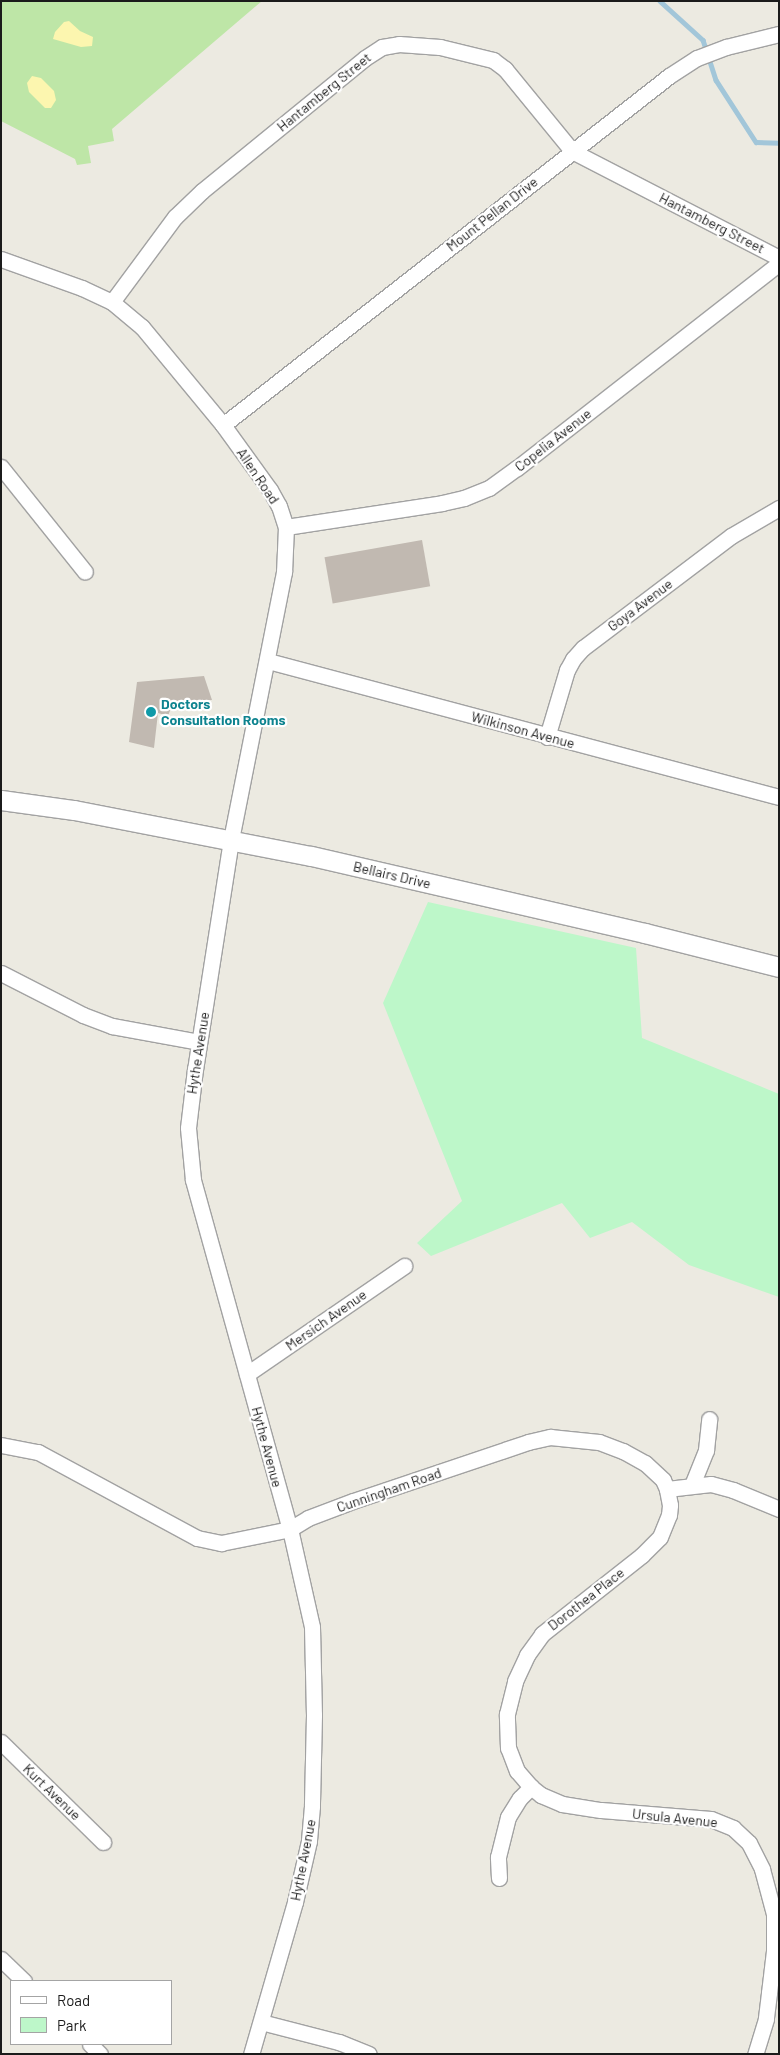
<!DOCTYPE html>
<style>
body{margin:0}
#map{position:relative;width:780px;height:2055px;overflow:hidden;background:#eceae1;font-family:Barlow,sans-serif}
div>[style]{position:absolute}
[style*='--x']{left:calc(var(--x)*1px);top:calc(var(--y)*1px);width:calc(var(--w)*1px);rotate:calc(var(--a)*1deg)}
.grass>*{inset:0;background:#bee6a7}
.sand>*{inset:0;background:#fcf6af}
.park>*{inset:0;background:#bdf7c9}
.stream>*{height:4.5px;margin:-2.25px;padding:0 2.25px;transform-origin:2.25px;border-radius:2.25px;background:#a2c6d9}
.building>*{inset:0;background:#c1b9b1;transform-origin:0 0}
.roads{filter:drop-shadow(1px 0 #a2a2a2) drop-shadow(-1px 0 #a2a2a2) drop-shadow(0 1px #a2a2a2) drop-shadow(0 -1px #a2a2a2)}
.minor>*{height:15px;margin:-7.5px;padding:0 7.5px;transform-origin:7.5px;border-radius:7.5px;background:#fff}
.tertiary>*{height:19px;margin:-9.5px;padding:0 9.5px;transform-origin:9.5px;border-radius:9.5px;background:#fff}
.dots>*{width:14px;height:14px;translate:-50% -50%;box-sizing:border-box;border:2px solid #fff;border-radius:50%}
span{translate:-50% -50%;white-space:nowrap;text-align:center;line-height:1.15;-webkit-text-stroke:4.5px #fff;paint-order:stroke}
.street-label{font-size:14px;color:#1b1b1b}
.culture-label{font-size:14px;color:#0d838f;font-weight:700}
.left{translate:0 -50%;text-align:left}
.frame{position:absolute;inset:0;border:2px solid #1b1b1b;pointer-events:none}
.legend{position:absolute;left:10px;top:1980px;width:162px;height:65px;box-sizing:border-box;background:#fff;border:1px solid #a4a4a4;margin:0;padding:6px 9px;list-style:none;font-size:15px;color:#1b1b1b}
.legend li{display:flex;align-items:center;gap:10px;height:25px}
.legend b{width:25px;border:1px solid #a4a4a4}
</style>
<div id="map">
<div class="grass">
<i style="clip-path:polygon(1px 1px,262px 1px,112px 129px,114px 141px,88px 146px,91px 163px,77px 165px,75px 159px,1px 121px)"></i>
</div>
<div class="sand">
<i style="clip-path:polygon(69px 21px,80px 31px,93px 37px,92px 46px,81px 47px,53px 39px,55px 32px,64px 22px)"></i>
<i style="clip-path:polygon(32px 76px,41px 78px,54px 91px,56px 100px,51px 108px,45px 108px,29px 92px,27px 83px)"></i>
</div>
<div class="park">
<i style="clip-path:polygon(428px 902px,636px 948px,642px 1038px,779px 1094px,779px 1297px,689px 1265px,632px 1222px,590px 1238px,562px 1203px,431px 1256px,417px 1243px,462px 1201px,383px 1003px)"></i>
</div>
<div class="stream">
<i style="--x:660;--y:1;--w:58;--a:42.2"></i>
<i style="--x:703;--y:40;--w:42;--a:72"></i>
<i style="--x:716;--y:80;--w:74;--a:57.2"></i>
<i style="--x:756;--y:142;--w:23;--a:2"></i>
</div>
<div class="building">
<i style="left:422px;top:540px;width:47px;height:99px;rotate:80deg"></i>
<i style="clip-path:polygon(204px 676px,212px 700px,194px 701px,195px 710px,171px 708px,168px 716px,158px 713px,154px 748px,129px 742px,137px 682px)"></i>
</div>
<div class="roads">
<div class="minor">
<i style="--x:1;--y:259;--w:86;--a:19.7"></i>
<i style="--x:82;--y:288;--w:33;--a:25"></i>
<i style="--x:112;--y:302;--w:39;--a:40"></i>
<i style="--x:142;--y:327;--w:127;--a:50.4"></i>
<i style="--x:223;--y:425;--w:80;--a:54.1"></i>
<i style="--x:270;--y:490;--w:18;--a:61"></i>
<i style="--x:279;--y:506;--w:22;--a:72"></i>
<i style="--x:286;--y:527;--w:45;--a:92.5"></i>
<i style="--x:284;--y:572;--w:273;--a:101.2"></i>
<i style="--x:231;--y:840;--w:232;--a:98.9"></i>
<i style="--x:195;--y:1069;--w:59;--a:96.8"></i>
<i style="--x:188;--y:1128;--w:52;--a:84.5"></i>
<i style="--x:193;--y:1180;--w:362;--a:74.5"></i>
<i style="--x:290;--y:1529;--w:100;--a:77.3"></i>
<i style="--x:312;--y:1627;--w:88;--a:88.7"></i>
<i style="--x:314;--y:1715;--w:91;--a:91.3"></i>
<i style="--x:312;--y:1806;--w:35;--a:95"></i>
<i style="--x:309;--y:1841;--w:63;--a:102.9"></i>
<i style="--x:295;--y:1902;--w:158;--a:106.1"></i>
<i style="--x:112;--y:302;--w:106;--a:-53.5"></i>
<i style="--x:175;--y:217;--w:37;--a:-44"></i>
<i style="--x:202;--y:191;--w:210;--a:-39.2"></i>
<i style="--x:365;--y:58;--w:20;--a:-33"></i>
<i style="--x:382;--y:47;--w:17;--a:-10"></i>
<i style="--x:399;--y:44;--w:41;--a:4.2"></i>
<i style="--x:440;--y:47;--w:55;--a:13.8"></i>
<i style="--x:493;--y:60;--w:15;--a:37"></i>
<i style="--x:505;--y:69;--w:106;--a:50.7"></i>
<i style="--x:572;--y:151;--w:233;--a:27.3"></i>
<i style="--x:223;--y:425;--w:566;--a:-38.04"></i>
<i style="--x:669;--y:76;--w:33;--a:-33"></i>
<i style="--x:697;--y:58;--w:31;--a:-21"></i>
<i style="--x:726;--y:47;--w:55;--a:-13.8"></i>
<i style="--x:1;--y:467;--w:134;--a:51.3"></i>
<i style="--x:286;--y:527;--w:158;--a:-8.7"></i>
<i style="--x:442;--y:503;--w:23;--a:-13"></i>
<i style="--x:464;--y:498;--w:27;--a:-22"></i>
<i style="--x:489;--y:488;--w:34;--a:-36"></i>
<i style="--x:517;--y:468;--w:333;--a:-38"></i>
<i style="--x:268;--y:661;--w:529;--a:14.9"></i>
<i style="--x:547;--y:737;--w:70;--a:-73.4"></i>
<i style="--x:567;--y:670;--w:13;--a:-61"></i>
<i style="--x:573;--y:659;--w:15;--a:-48"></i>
<i style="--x:583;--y:648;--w:186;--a:-37.1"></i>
<i style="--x:731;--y:536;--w:56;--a:-30.3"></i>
<i style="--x:1;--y:973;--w:92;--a:27.1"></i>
<i style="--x:83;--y:1015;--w:31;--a:21"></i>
<i style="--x:112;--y:1026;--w:88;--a:10.4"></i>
<i style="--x:247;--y:1374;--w:191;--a:-34.5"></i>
<i style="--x:1;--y:1445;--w:38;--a:11"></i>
<i style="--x:38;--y:1452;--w:181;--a:28.4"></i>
<i style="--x:197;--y:1538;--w:25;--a:12"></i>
<i style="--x:221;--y:1543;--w:70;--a:-11.5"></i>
<i style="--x:290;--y:1529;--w:21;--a:-31"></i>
<i style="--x:308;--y:1518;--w:48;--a:-20.7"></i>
<i style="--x:353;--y:1501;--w:185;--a:-18.6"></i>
<i style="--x:528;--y:1442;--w:23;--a:-13"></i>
<i style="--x:550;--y:1437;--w:49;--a:5.8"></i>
<i style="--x:599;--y:1442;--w:26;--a:21"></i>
<i style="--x:623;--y:1451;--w:25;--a:29"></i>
<i style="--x:645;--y:1463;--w:25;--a:43"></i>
<i style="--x:663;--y:1480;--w:10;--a:66"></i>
<i style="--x:667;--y:1489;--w:44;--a:-6.5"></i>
<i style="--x:711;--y:1484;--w:23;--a:15"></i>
<i style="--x:733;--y:1490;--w:50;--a:22.4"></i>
<i style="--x:692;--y:1485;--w:38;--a:-68"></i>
<i style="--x:706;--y:1450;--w:31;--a:-84"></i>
<i style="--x:1;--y:1742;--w:143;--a:44.4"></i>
<i style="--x:531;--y:1787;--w:13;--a:39"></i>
<i style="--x:541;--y:1795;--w:23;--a:23"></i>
<i style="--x:562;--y:1804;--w:39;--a:9"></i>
<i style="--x:601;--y:1810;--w:110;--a:4.7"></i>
<i style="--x:711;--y:1819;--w:24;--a:22"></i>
<i style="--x:733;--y:1828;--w:22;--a:43"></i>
<i style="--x:749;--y:1843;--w:29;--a:63"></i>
<i style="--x:762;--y:1869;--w:47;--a:75.1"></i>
<i style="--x:774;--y:1914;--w:37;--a:90"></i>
<i style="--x:774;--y:1951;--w:42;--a:96.8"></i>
<i style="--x:769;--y:1993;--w:26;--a:97"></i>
<i style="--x:766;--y:2019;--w:37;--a:107"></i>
<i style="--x:499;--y:1878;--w:21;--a:-93"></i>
<i style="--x:498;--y:1857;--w:41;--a:-76"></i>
<i style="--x:508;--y:1817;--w:22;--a:-58"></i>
<i style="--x:520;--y:1798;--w:16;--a:-45"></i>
<i style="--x:531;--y:1787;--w:21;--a:-131"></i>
<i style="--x:517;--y:1771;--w:25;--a:-111"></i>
<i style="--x:508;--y:1748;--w:34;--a:-92"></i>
<i style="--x:507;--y:1714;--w:34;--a:-76"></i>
<i style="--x:515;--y:1681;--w:29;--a:-65"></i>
<i style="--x:527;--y:1655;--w:26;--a:-54"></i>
<i style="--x:542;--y:1634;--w:127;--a:-38.3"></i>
<i style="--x:642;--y:1555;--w:25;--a:-45"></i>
<i style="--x:660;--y:1537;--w:24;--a:-68"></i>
<i style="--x:669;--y:1515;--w:10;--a:-84"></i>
<i style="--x:670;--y:1505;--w:16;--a:-101"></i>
<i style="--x:1;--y:1959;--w:32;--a:44"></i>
<i style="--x:261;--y:2022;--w:81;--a:14.4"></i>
<i style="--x:339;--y:2042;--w:32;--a:22"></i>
<i style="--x:90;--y:2044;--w:14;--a:45"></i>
</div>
<div class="tertiary">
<i style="--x:1;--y:800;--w:74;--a:7.8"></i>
<i style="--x:74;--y:810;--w:241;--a:11"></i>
<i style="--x:311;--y:856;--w:343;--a:13"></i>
<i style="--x:645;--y:933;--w:138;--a:14.2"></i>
</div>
</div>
<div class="dots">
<i style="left:151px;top:712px;background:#0f9aa8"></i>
</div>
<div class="street-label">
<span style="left:324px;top:92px;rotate:-39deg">Hantamberg Street</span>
<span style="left:492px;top:214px;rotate:-38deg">Mount Pellan Drive</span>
<span style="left:712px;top:223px;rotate:27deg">Hantamberg Street</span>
<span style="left:553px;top:440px;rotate:-38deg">Copelia Avenue</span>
<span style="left:258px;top:476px;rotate:56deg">Allen Road</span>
<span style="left:640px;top:605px;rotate:-37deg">Goya Avenue</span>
<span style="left:523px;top:730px;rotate:15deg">Wilkinson Avenue</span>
<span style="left:392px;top:875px;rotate:13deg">Bellairs Drive</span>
<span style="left:198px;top:1053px;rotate:-81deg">Hythe Avenue</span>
<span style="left:326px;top:1320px;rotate:-35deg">Mersich Avenue</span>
<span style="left:267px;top:1447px;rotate:75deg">Hythe Avenue</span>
<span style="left:389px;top:1490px;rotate:-19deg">Cunningham Road</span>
<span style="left:586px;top:1599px;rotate:-38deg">Dorothea Place</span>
<span style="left:52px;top:1792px;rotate:44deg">Kurt Avenue</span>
<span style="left:675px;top:1818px;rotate:6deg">Ursula Avenue</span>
<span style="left:303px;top:1860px;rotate:-79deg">Hythe Avenue</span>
</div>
<div class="culture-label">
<span class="left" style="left:161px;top:712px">Doctors<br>Consultation Rooms</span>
</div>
<div class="frame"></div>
<ul class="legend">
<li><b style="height:6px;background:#fff"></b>Road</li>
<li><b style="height:14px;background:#bdf7c9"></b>Park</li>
</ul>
</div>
